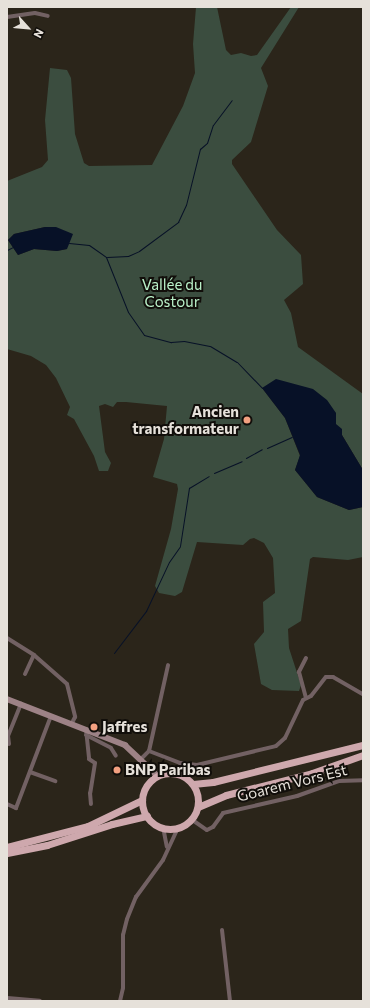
<!DOCTYPE html>
<meta charset="utf-8">
<style>
body{margin:0}
#map{position:relative;width:370px;height:1008px;overflow:hidden;background:#2b251a;font-family:Commissioner,sans-serif}
div>[style]{position:absolute}
[style*='--x']{left:calc(var(--x)*1px);top:calc(var(--y)*1px);width:calc(var(--w)*1px);rotate:calc(var(--a)*1deg)}
.green>*{inset:0;background:#3b4d3f}
.water>*{inset:0;background:#071127}
.stream>*{height:1px;margin:-0.5px;padding:0 0.5px;transform-origin:0.5px;border-radius:0.5px;background:#071127}
.minor>*{height:4px;margin:-2px;padding:0 2px;transform-origin:2px;border-radius:2px;background:#726163}
.tertiary>*{height:5px;margin:-2.5px;padding:0 2.5px;transform-origin:2.5px;border-radius:2.5px;background:#726163}
.secondary>*{height:5.5px;margin:-2.75px;padding:0 2.75px;transform-origin:2.75px;border-radius:2.75px;background:#9d8286}
.trunk>*{height:7px;margin:-3.5px;padding:0 3.5px;transform-origin:3.5px;border-radius:3.5px;background:#cea8ad}
.trunk>.ring{margin:-3.5px;padding:0;box-sizing:content-box;background:none;border:7px solid #cea8ad;border-radius:50%}
.dots>*{width:11px;height:11px;translate:-50% -50%;box-sizing:border-box;border:2px solid #110e0a;border-radius:50%}
span{translate:-50% -50%;white-space:nowrap;text-align:center;line-height:1.15;-webkit-text-stroke:4px #110e0a;paint-order:stroke}
.park-label{font-size:15px;color:#baf1c9}
.poi-label{font-size:15px;color:#e6e1da;font-weight:700}
.right{translate:-100% -50%;text-align:right}
.left{translate:0 -50%;text-align:left}
.street-label{font-size:15px;color:#e6e1da}
.frame{position:absolute;inset:0;border:8px solid #e6e1da;pointer-events:none}
.north{position:absolute;left:8px;top:8px;width:40px;height:40px;-webkit-text-stroke:3px #110e0a;paint-order:stroke;rotate:117deg;font-size:11px;font-weight:700;line-height:16px;text-align:center;color:#e6e1da}
.north::after{content:'';display:block;margin:auto;width:14px;height:18px;background:#e6e1da;clip-path:polygon(50% 0,100% 100%,50% 72%,0 100%)}
</style>
<div id="map">
<div class="green">
<i style="clip-path:polygon(evenodd,196px 7px,217px 7px,226px 50px,231px 55px,241px 53px,251px 56px,257px 55px,291px 7px,299px 7px,261px 68px,268px 86px,251px 142px,232px 160px,232px 164px,277px 230px,301px 255px,303px 284px,284px 300px,291px 313px,298px 347px,363px 394px,363px 470px,336px 425px,336px 413px,262px 388px,285px 418px,300px 456px,295px 470px,317px 497px,349px 510px,363px 507px,363px 557px,348px 560px,313px 557px,310px 559px,301px 621px,288px 629px,289px 648px,301px 685px,299px 691px,272px 690px,261px 684px,254px 644px,264px 632px,263px 602px,275px 593px,273px 558px,264px 543px,254px 538px,250px 539px,243px 545px,197px 542px,182px 592px,175px 596px,159px 593px,155px 586px,171px 529px,178px 489px,177px 484px,153px 477px,164px 439px,167px 406px,126px 402px,117px 402px,113px 407px,105px 404px,99px 406px,105px 452px,111px 463px,108px 471px,99px 471px,94px 456px,74px 419px,67px 415px,70px 407px,56px 378px,46px 365px,31px 356px,7px 349px,7px 181px,42px 167px,48px 160px,45px 120px,50px 68px,67px 70px,71px 78px,75px 134px,84px 163px,89px 166px,152px 165px,183px 106px,195px 73px,193px 44px,196px 7px,45px 227px,67px 249px,57px 251px,34px 249px,18px 255px,8px 240px,14px 234px,45px 227px)"></i>
</div>
<div class="water">
<i style="clip-path:polygon(45px 227px,56px 227px,73px 234px,67px 249px,57px 251px,34px 249px,18px 255px,8px 240px,14px 234px)"></i>
<i style="clip-path:polygon(276px 379px,313px 389px,327px 400px,336px 413px,336px 424px,342px 429px,342px 435px,363px 470px,363px 507px,349px 510px,317px 497px,295px 470px,300px 455px,285px 418px,262px 388px)"></i>
</div>
<div class="stream">
<i style="--x:69;--y:243;--w:20;--a:6"></i>
<i style="--x:89;--y:245;--w:21;--a:35"></i>
<i style="--x:106;--y:257;--w:59;--a:68.2"></i>
<i style="--x:128;--y:312;--w:28;--a:55"></i>
<i style="--x:144;--y:335;--w:28;--a:15"></i>
<i style="--x:171;--y:342;--w:13;--a:-4"></i>
<i style="--x:184;--y:341;--w:26;--a:11"></i>
<i style="--x:210;--y:346;--w:31;--a:31"></i>
<i style="--x:237;--y:362;--w:36;--a:46"></i>
<i style="--x:7;--y:250;--w:7;--a:-27"></i>
<i style="--x:107;--y:257;--w:21;--a:-3"></i>
<i style="--x:128;--y:256;--w:12;--a:-24"></i>
<i style="--x:139;--y:251;--w:49;--a:-36.6"></i>
<i style="--x:178;--y:222;--w:19;--a:-65"></i>
<i style="--x:186;--y:205;--w:58;--a:-76"></i>
<i style="--x:200;--y:149;--w:9;--a:-41"></i>
<i style="--x:207;--y:143;--w:19;--a:-72"></i>
<i style="--x:213;--y:125;--w:31;--a:-53"></i>
<i style="--x:267;--y:448;--w:27;--a:-24"></i>
<i style="--x:246;--y:458;--w:18;--a:-29"></i>
<i style="--x:214;--y:473;--w:30;--a:-23"></i>
<i style="--x:114;--y:653;--w:53;--a:-52.7"></i>
<i style="--x:146;--y:611;--w:54;--a:-64.9"></i>
<i style="--x:169;--y:562;--w:19;--a:-55"></i>
<i style="--x:180;--y:546;--w:59;--a:-81.2"></i>
<i style="--x:189;--y:488;--w:23;--a:-31"></i>
</div>
<div class="minor">
<i style="--x:7;--y:17;--w:28;--a:-8"></i>
<i style="--x:35;--y:13;--w:13;--a:13"></i>
<i style="--x:7;--y:638;--w:32;--a:32"></i>
<i style="--x:34;--y:655;--w:44;--a:41.3"></i>
<i style="--x:67;--y:684;--w:34;--a:76"></i>
<i style="--x:75;--y:717;--w:7;--a:117"></i>
<i style="--x:306;--y:658;--w:16;--a:117"></i>
<i style="--x:299;--y:672;--w:27;--a:75"></i>
<i style="--x:25;--y:674;--w:21;--a:-65"></i>
<i style="--x:86;--y:729;--w:30;--a:84"></i>
<i style="--x:89;--y:759;--w:7;--a:34"></i>
<i style="--x:95;--y:763;--w:30;--a:99"></i>
<i style="--x:90;--y:793;--w:11;--a:85"></i>
<i style="--x:86;--y:735;--w:28;--a:27"></i>
<i style="--x:111;--y:748;--w:9;--a:58"></i>
<i style="--x:9;--y:744;--w:8;--a:-97"></i>
<i style="--x:8;--y:736;--w:35;--a:-68"></i>
<i style="--x:149;--y:751;--w:33;--a:21"></i>
<i style="--x:180;--y:763;--w:17;--a:7"></i>
<i style="--x:197;--y:765;--w:81;--a:-13.5"></i>
<i style="--x:276;--y:746;--w:12;--a:-42"></i>
<i style="--x:285;--y:738;--w:42;--a:-64.7"></i>
<i style="--x:303;--y:700;--w:9;--a:-27"></i>
<i style="--x:311;--y:696;--w:24;--a:-52"></i>
<i style="--x:326;--y:677;--w:7;--a:0"></i>
<i style="--x:333;--y:677;--w:34;--a:30"></i>
<i style="--x:142;--y:758;--w:10;--a:-45"></i>
<i style="--x:149;--y:751;--w:88;--a:-77.5"></i>
<i style="--x:30;--y:772;--w:27;--a:20"></i>
<i style="--x:7;--y:804;--w:10;--a:24"></i>
<i style="--x:16;--y:808;--w:98;--a:-69.2"></i>
<i style="--x:191;--y:819;--w:19;--a:35"></i>
<i style="--x:207;--y:830;--w:7;--a:-27"></i>
<i style="--x:213;--y:827;--w:17;--a:-54"></i>
<i style="--x:223;--y:813;--w:76;--a:-12.9"></i>
<i style="--x:297;--y:796;--w:45;--a:-19.7"></i>
<i style="--x:339;--y:781;--w:24;--a:-2"></i>
<i style="--x:163;--y:827;--w:20;--a:79"></i>
<i style="--x:222;--y:930;--w:71;--a:83.6"></i>
<i style="--x:120;--y:1001;--w:13;--a:-77"></i>
<i style="--x:123;--y:988;--w:53;--a:-90"></i>
<i style="--x:123;--y:935;--w:16;--a:-76"></i>
<i style="--x:127;--y:919;--w:24;--a:-68"></i>
<i style="--x:136;--y:897;--w:46;--a:-53.9"></i>
<i style="--x:163;--y:860;--w:35;--a:-65"></i>
</div>
<div class="tertiary">
<i style="--x:7;--y:998;--w:32;--a:5"></i>
</div>
<div class="secondary">
<i style="--x:7;--y:699;--w:127;--a:21.3"></i>
<i style="--x:125;--y:745;--w:45;--a:43.2"></i>
</div>
<div class="trunk">
<i class="ring" style="left:142px;top:773px;width:49px;height:49px"></i>
<i style="--x:193;--y:784;--w:20;--a:-6"></i>
<i style="--x:213;--y:782;--w:154;--a:-13.9"></i>
<i style="--x:198;--y:807;--w:30;--a:-23"></i>
<i style="--x:226;--y:795;--w:89;--a:-14.3"></i>
<i style="--x:312;--y:773;--w:54;--a:-19.4"></i>
<i style="--x:7;--y:847;--w:84;--a:-14.5"></i>
<i style="--x:88;--y:826;--w:60;--a:-25.7"></i>
<i style="--x:7;--y:853;--w:41;--a:-11.3"></i>
<i style="--x:47;--y:845;--w:68;--a:-17.9"></i>
<i style="--x:112;--y:824;--w:36;--a:-13"></i>
</div>
<div class="dots">
<i style="left:247px;top:420px;background:#f2a080"></i>
<i style="left:94px;top:727px;background:#f2a080"></i>
<i style="left:117px;top:770px;background:#f2a080"></i>
</div>
<div class="park-label">
<span style="left:172px;top:293px">Vallée du<br>Costour</span>
</div>
<div class="poi-label">
<span class="right" style="left:239px;top:420px">Ancien<br>transformateur</span>
<span class="left" style="left:102px;top:727px">Jaffres</span>
<span class="left" style="left:125px;top:770px">BNP Paribas</span>
</div>
<div class="street-label">
<span style="left:292px;top:783px;rotate:-14deg">Goarem Vors Est</span>
</div>
<div class="frame"></div>
<div class="north">N</div>
</div>
